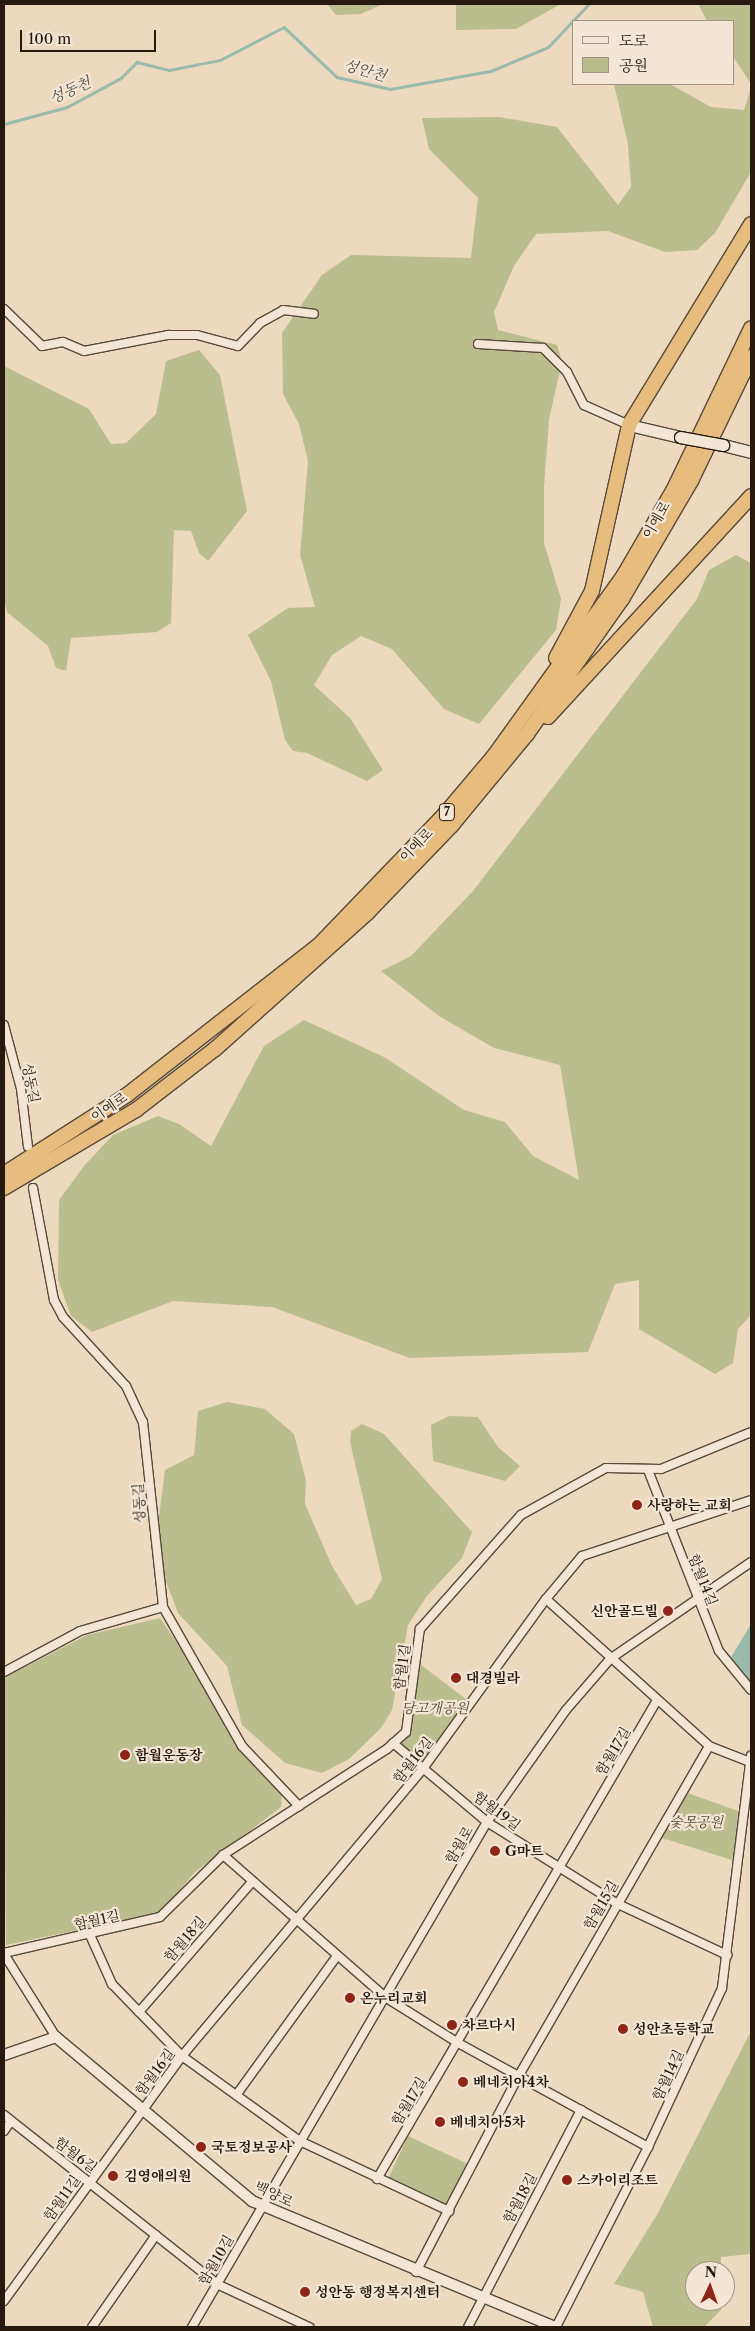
<!DOCTYPE html>
<meta charset="utf-8">
<style>
body{margin:0}
#map{position:relative;width:755px;height:2331px;overflow:hidden;background:#ecd9be;font-family:"Libre Caslon Text","Noto Serif KR",serif}
div>[style]{position:absolute}
[style*='--x']{left:calc(var(--x)*1px);top:calc(var(--y)*1px);width:calc(var(--w)*1px);rotate:calc(var(--a)*1deg)}
.green>*{inset:0;background:#babe8f;transform-origin:0 0}
.water>*{inset:0;background:#9abbac}
.stream>*{height:2.5px;margin:-1.25px;padding:0 1.25px;transform-origin:1.25px;border-radius:1.25px;background:#9abbac}
.roads{filter:drop-shadow(1px 0 #584939) drop-shadow(-1px 0 #584939) drop-shadow(0 1px #584939) drop-shadow(0 -1px #584939)}
.minor>*{height:8px;margin:-4px;padding:0 4px;transform-origin:4px;border-radius:4px;background:#f3e6d5}
.tertiary>*{height:10px;margin:-5px;padding:0 5px;transform-origin:5px;border-radius:5px;background:#f3e6d5}
.secondary>*{height:11px;margin:-5.5px;padding:0 5.5px;transform-origin:5.5px;border-radius:5.5px;background:#f3e6d5}
.trunk>*{height:14px;margin:-7px;padding:0 7px;transform-origin:7px;border-radius:7px;background:#e6bc7f}
.bridges{filter:drop-shadow(1px 0 #26190d) drop-shadow(-1px 0 #26190d) drop-shadow(0 1px #26190d) drop-shadow(0 -1px #26190d)}
.secondary-bridge>*{height:11px;margin:-5.5px;padding:0 5.5px;transform-origin:5.5px;border-radius:5.5px;background:#f3e6d5}
.dots>*{width:14px;height:14px;translate:-50% -50%;box-sizing:border-box;border:2px solid #f3e6d5;border-radius:50%}
span{translate:-50% -50%;white-space:nowrap;text-align:center;line-height:1.15;-webkit-text-stroke:4.5px #f3e6d5;paint-order:stroke}
.shield-label span{padding:1px 4px;background:#f3e6d5;border:1px solid;border-radius:4px;-webkit-text-stroke-width:0}
.shield-label{font-size:12px;color:#26190d;font-weight:700}
.street-label{font-size:14px;color:#26190d}
.poi-label{font-size:14px;color:#26190d;font-weight:700}
.left{translate:0 -50%;text-align:left}
.right{translate:-100% -50%;text-align:right}
.park-label{font-size:14px;color:#524b34;font-style:italic}
.water-label{font-size:15px;color:#4f5245;font-style:italic}
.frame{position:absolute;inset:0;border:5px solid #26190d;pointer-events:none}
.legend{position:absolute;left:572px;top:20px;width:162px;height:65px;box-sizing:border-box;background:#f3e6d5;border:1px solid #a19485;margin:0;padding:6px 9px;list-style:none;font-size:15px;color:#26190d}
.legend li{display:flex;align-items:center;gap:10px;height:25px}
.legend b{width:25px;border:1px solid #a19485}
.north{position:absolute;left:685px;top:2261px;width:50px;height:50px;box-sizing:border-box;background:#f3e6d5;border:1px solid #a19485;border-radius:50%;rotate:3deg;font-size:14px;font-weight:700;line-height:20px;text-align:center;color:#26190d}
.north::after{content:'';display:block;margin:auto;width:18px;height:22px;background:#8f2418;clip-path:polygon(50% 0,100% 100%,50% 72%,0 100%)}
.scale{position:absolute;left:20px;top:30px;width:136px;height:22px;box-sizing:border-box;border:2px solid #26190d;border-top:0;padding-left:6px;font-size:15px;line-height:18px;white-space:nowrap;color:#26190d;-webkit-text-stroke:4px #f3e6d5;paint-order:stroke}
</style>
<div id="map">
<div class="green">
<i style="clip-path:polygon(327px 4px,383px 4px,361px 14px,336px 15px)"></i>
<i style="clip-path:polygon(456px 4px,561px 4px,516px 29px,456px 30px)"></i>
<i style="clip-path:polygon(698px 4px,751px 4px,751px 84px,734px 58px,734px 21px,707px 21px)"></i>
<i style="clip-path:polygon(614px 84px,670px 84px,711px 107px,744px 110px,751px 88px,751px 172px,715px 233px,697px 250px,665px 252px,608px 231px,536px 234px,514px 266px,494px 312px,498px 330px,557px 345px,562px 362px,549px 419px,544px 487px,544px 543px,561px 599px,556px 630px,479px 724px,444px 709px,392px 649px,361px 636px,332px 655px,314px 685px,350px 718px,383px 770px,367px 781px,307px 753px,293px 751px,285px 740px,271px 681px,248px 635px,288px 608px,315px 607px,300px 555px,308px 461px,299px 424px,283px 394px,282px 333px,322px 275px,351px 255px,471px 258px,478px 198px,429px 149px,422px 118px,499px 117px,557px 127px,618px 205px,631px 187px,628px 144px)"></i>
<i style="clip-path:polygon(199px 350px,220px 375px,247px 511px,208px 561px,199px 553px,191px 531px,174px 530px,171px 623px,157px 632px,71px 638px,66px 671px,56px 668px,48px 646px,7px 612px,4px 599px,4px 366px,89px 409px,111px 444px,126px 443px,156px 414px,166px 361px)"></i>
<i style="clip-path:polygon(736px 555px,751px 563px,751px 1315px,738px 1329px,733px 1363px,715px 1374px,639px 1329px,639px 1280px,615px 1284px,588px 1352px,410px 1358px,272px 1307px,173px 1301px,92px 1332px,71px 1316px,58px 1280px,59px 1200px,84px 1166px,113px 1135px,158px 1116px,179px 1124px,211px 1146px,264px 1046px,304px 1020px,384px 1057px,464px 1110px,505px 1122px,533px 1156px,579px 1180px,560px 1065px,494px 1048px,439px 1016px,381px 971px,411px 956px,473px 891px,697px 599px,709px 570px)"></i>
<i style="clip-path:polygon(227px 1402px,265px 1409px,294px 1434px,306px 1481px,305px 1504px,332px 1566px,356px 1605px,371px 1599px,382px 1579px,350px 1442px,351px 1431px,362px 1424px,384px 1434px,472px 1532px,462px 1558px,426px 1597px,408px 1625px,392px 1710px,381px 1728px,349px 1759px,322px 1773px,285px 1763px,242px 1725px,227px 1666px,178px 1613px,165px 1579px,156px 1540px,165px 1470px,194px 1455px,198px 1411px)"></i>
<i style="clip-path:polygon(449px 1416px,478px 1417px,498px 1447px,520px 1466px,505px 1481px,433px 1461px,431px 1425px)"></i>
<i style="clip-path:polygon(160px 1618px,282px 1796px,281px 1807px,195px 1872px,160px 1913px,6px 1945px,4px 1678px,87px 1635px)"></i>
<i style="clip-path:polygon(416px 1661px,471px 1703px,425px 1766px,395px 1744px,406px 1732px)"></i>
<i style="clip-path:polygon(682px 1791px,744px 1813px,738px 1862px,656px 1836px)"></i>
<i style="clip-path:polygon(751px 2031px,751px 2254px,721px 2257px,721px 2271px,695px 2271px,695px 2301px,721px 2301px,721px 2310px,704px 2327px,653px 2327px,643px 2292px,614px 2284px,658px 2213px)"></i>
<i style="left:408px;top:2136px;width:65px;height:46px;rotate:25deg"></i>
</div>
<div class="water">
<i style="clip-path:polygon(751px 1624px,751px 1682px,730px 1659px)"></i>
</div>
<div class="stream">
<i style="--x:4;--y:124;--w:65;--a:-15.1"></i>
<i style="--x:67;--y:107;--w:61;--a:-28.2"></i>
<i style="--x:121;--y:78;--w:23;--a:-45"></i>
<i style="--x:137;--y:62;--w:33;--a:14"></i>
<i style="--x:169;--y:70;--w:52;--a:-11.1"></i>
<i style="--x:220;--y:60;--w:72;--a:-27.3"></i>
<i style="--x:284;--y:27;--w:73;--a:43.3"></i>
<i style="--x:337;--y:77;--w:54;--a:12.8"></i>
<i style="--x:390;--y:89;--w:103;--a:-10.1"></i>
<i style="--x:491;--y:71;--w:62;--a:-22.8"></i>
<i style="--x:548;--y:47;--w:59;--a:-46.4"></i>
</div>
<div class="roads">
<div class="minor">
<i style="--x:4;--y:309;--w:53;--a:44.2"></i>
<i style="--x:42;--y:346;--w:21;--a:-11"></i>
<i style="--x:63;--y:342;--w:23;--a:23"></i>
<i style="--x:84;--y:351;--w:86;--a:-10.8"></i>
<i style="--x:168;--y:335;--w:29;--a:0"></i>
<i style="--x:197;--y:335;--w:42;--a:15"></i>
<i style="--x:238;--y:346;--w:32;--a:-46"></i>
<i style="--x:260;--y:323;--w:26;--a:-29"></i>
<i style="--x:283;--y:310;--w:31;--a:7"></i>
<i style="--x:478;--y:344;--w:65;--a:3.5"></i>
<i style="--x:543;--y:348;--w:34;--a:45"></i>
<i style="--x:567;--y:372;--w:37;--a:63"></i>
<i style="--x:584;--y:405;--w:49;--a:24"></i>
<i style="--x:4;--y:1025;--w:66;--a:75.1"></i>
<i style="--x:21;--y:1089;--w:58;--a:83.1"></i>
<i style="--x:33;--y:1188;--w:114;--a:79.4"></i>
<i style="--x:54;--y:1300;--w:19;--a:62"></i>
<i style="--x:63;--y:1317;--w:93;--a:47.6"></i>
<i style="--x:126;--y:1386;--w:40;--a:65"></i>
<i style="--x:143;--y:1422;--w:186;--a:83.8"></i>
<i style="--x:163;--y:1607;--w:160;--a:60.4"></i>
<i style="--x:242;--y:1746;--w:83;--a:46.5"></i>
<i style="--x:648;--y:1470;--w:194;--a:68.6"></i>
<i style="--x:719;--y:1651;--w:50;--a:50.6"></i>
<i style="--x:546;--y:1599;--w:219;--a:42"></i>
<i style="--x:709;--y:1746;--w:44;--a:21.3"></i>
<i style="--x:4;--y:1672;--w:86;--a:-28.3"></i>
<i style="--x:80;--y:1631;--w:86;--a:-16.1"></i>
<i style="--x:393;--y:1743;--w:123;--a:40"></i>
<i style="--x:487;--y:1822;--w:152;--a:32.1"></i>
<i style="--x:616;--y:1903;--w:123;--a:25.1"></i>
<i style="--x:223;--y:1855;--w:215;--a:41.2"></i>
<i style="--x:385;--y:1997;--w:86;--a:32.2"></i>
<i style="--x:458;--y:2043;--w:217;--a:28.7"></i>
<i style="--x:90;--y:1935;--w:54;--a:65.8"></i>
<i style="--x:112;--y:1984;--w:100;--a:45.8"></i>
<i style="--x:182;--y:2056;--w:145;--a:35.8"></i>
<i style="--x:300;--y:2141;--w:165;--a:25.2"></i>
<i style="--x:4;--y:1953;--w:160;--a:-13"></i>
<i style="--x:160;--y:1917;--w:88;--a:-44.5"></i>
<i style="--x:223;--y:1855;--w:195;--a:-32.9"></i>
<i style="--x:387;--y:1749;--w:25;--a:-42"></i>
<i style="--x:406;--y:1732;--w:104;--a:-82.3"></i>
<i style="--x:420;--y:1629;--w:152;--a:-48.5"></i>
<i style="--x:521;--y:1515;--w:97;--a:-28.9"></i>
<i style="--x:606;--y:1468;--w:55;--a:1"></i>
<i style="--x:661;--y:1469;--w:97;--a:-22.3"></i>
<i style="--x:4;--y:1954;--w:98;--a:57.9"></i>
<i style="--x:139;--y:2012;--w:171;--a:-49"></i>
<i style="--x:237;--y:2094;--w:169;--a:-54.1"></i>
<i style="--x:4;--y:2115;--w:272;--a:38.4"></i>
<i style="--x:217;--y:2284;--w:102;--a:25.1"></i>
<i style="--x:4;--y:2131;--w:12;--a:-55"></i>
<i style="--x:377;--y:2179;--w:553;--a:-59.68"></i>
<i style="--x:416;--y:2272;--w:220;--a:-62.4"></i>
<i style="--x:518;--y:2077;--w:382;--a:-60"></i>
<i style="--x:4;--y:2301;--w:303;--a:-54"></i>
<i style="--x:182;--y:2056;--w:378;--a:-50"></i>
<i style="--x:425;--y:1766;--w:206;--a:-54.1"></i>
<i style="--x:546;--y:1599;--w:56;--a:-50.1"></i>
<i style="--x:582;--y:1556;--w:178;--a:-18.3"></i>
<i style="--x:92;--y:2327;--w:112;--a:-55.2"></i>
<i style="--x:192;--y:2327;--w:585;--a:-59.71"></i>
<i style="--x:487;--y:1822;--w:137;--a:-54.8"></i>
<i style="--x:566;--y:1710;--w:67;--a:-49.2"></i>
<i style="--x:610;--y:1659;--w:171;--a:-34.5"></i>
<i style="--x:468;--y:2327;--w:245;--a:-62.5"></i>
<i style="--x:556;--y:2327;--w:202;--a:-62.9"></i>
<i style="--x:648;--y:2147;--w:175;--a:-65"></i>
<i style="--x:722;--y:1988;--w:234;--a:-82.9"></i>
</div>
<div class="tertiary">
<i style="--x:4;--y:2055;--w:55;--a:-19.1"></i>
<i style="--x:56;--y:2037;--w:256;--a:39.9"></i>
<i style="--x:252;--y:2201;--w:328;--a:22.6"></i>
</div>
<div class="secondary">
<i style="--x:629;--y:425;--w:52;--a:13.2"></i>
<i style="--x:723;--y:445;--w:29;--a:14"></i>
</div>
<div class="trunk">
<i style="--x:556;--y:658;--w:76;--a:-61.8"></i>
<i style="--x:592;--y:591;--w:170;--a:-77.4"></i>
<i style="--x:629;--y:425;--w:235;--a:-58.7"></i>
<i style="--x:548;--y:717;--w:300;--a:-47.4"></i>
<i style="--x:4;--y:1174;--w:146;--a:-32.7"></i>
<i style="--x:127;--y:1095;--w:244;--a:-38"></i>
<i style="--x:319;--y:945;--w:182;--a:-46.1"></i>
<i style="--x:445;--y:814;--w:76;--a:-49.8"></i>
<i style="--x:494;--y:756;--w:223;--a:-54.3"></i>
<i style="--x:624;--y:575;--w:99;--a:-59.8"></i>
<i style="--x:674;--y:489;--w:178;--a:-64.4"></i>
<i style="--x:4;--y:1188;--w:153;--a:-30.6"></i>
<i style="--x:136;--y:1110;--w:100;--a:-37.7"></i>
<i style="--x:215;--y:1049;--w:205;--a:-41.8"></i>
<i style="--x:368;--y:912;--w:121;--a:-46"></i>
<i style="--x:452;--y:825;--w:118;--a:-50.5"></i>
<i style="--x:527;--y:734;--w:165;--a:-54.9"></i>
<i style="--x:622;--y:599;--w:137;--a:-59.7"></i>
<i style="--x:691;--y:481;--w:138;--a:-64.2"></i>
</div>
</div>
<div class="bridges">
<div class="secondary-bridge">
<i style="--x:680;--y:437;--w:44;--a:10.5"></i>
</div>
</div>
<div class="dots">
<i style="left:637px;top:1505px;background:#8f2418"></i>
<i style="left:668px;top:1611px;background:#8f2418"></i>
<i style="left:456px;top:1678px;background:#8f2418"></i>
<i style="left:125px;top:1755px;background:#8f2418"></i>
<i style="left:495px;top:1851px;background:#8f2418"></i>
<i style="left:350px;top:1998px;background:#8f2418"></i>
<i style="left:452px;top:2025px;background:#8f2418"></i>
<i style="left:623px;top:2029px;background:#8f2418"></i>
<i style="left:463px;top:2082px;background:#8f2418"></i>
<i style="left:440px;top:2122px;background:#8f2418"></i>
<i style="left:201px;top:2147px;background:#8f2418"></i>
<i style="left:113px;top:2176px;background:#8f2418"></i>
<i style="left:567px;top:2180px;background:#8f2418"></i>
<i style="left:305px;top:2292px;background:#8f2418"></i>
</div>
<div class="shield-label">
<span style="left:447px;top:812px">7</span>
</div>
<div class="street-label">
<span style="left:656px;top:520px;rotate:-60deg">이예로</span>
<span style="left:416px;top:845px;rotate:-46deg">이예로</span>
<span style="left:31px;top:1083px;rotate:79deg">성동길</span>
<span style="left:109px;top:1107px;rotate:-34deg">이예로</span>
<span style="left:139px;top:1503px;rotate:-93deg">성동길</span>
<span style="left:703px;top:1580px;rotate:68deg">함월14길</span>
<span style="left:402px;top:1667px;rotate:-82deg">함월1길</span>
<span style="left:613px;top:1751px;rotate:-59deg">함월17길</span>
<span style="left:413px;top:1760px;rotate:-52deg">함월16길</span>
<span style="left:497px;top:1811px;rotate:37deg">함월19길</span>
<span style="left:459px;top:1845px;rotate:-60deg">함월로</span>
<span style="left:601px;top:1905px;rotate:-60deg">함월15길</span>
<span style="left:97px;top:1920px;rotate:-13deg">함월1길</span>
<span style="left:185px;top:1939px;rotate:-49deg">함월18길</span>
<span style="left:155px;top:2072px;rotate:-53deg">함월16길</span>
<span style="left:668px;top:2075px;rotate:-65deg">함월14길</span>
<span style="left:409px;top:2101px;rotate:-59deg">함월17길</span>
<span style="left:76px;top:2155px;rotate:37deg">함월6길</span>
<span style="left:274px;top:2194px;rotate:26deg">백양로</span>
<span style="left:62px;top:2198px;rotate:-55deg">함월11길</span>
<span style="left:520px;top:2198px;rotate:-62deg">함월18길</span>
<span style="left:216px;top:2260px;rotate:-60deg">함월10길</span>
</div>
<div class="poi-label">
<span class="left" style="left:647px;top:1505px">사랑하는 교회</span>
<span class="right" style="left:658px;top:1611px">신안골드빌</span>
<span class="left" style="left:466px;top:1678px">대경빌라</span>
<span class="left" style="left:135px;top:1755px">함월운동장</span>
<span class="left" style="left:505px;top:1851px">G마트</span>
<span class="left" style="left:360px;top:1998px">온누리교회</span>
<span class="left" style="left:462px;top:2025px">차르다시</span>
<span class="left" style="left:633px;top:2029px">성안초등학교</span>
<span class="left" style="left:473px;top:2082px">베네치아4차</span>
<span class="left" style="left:450px;top:2122px">베네치아5차</span>
<span class="left" style="left:211px;top:2147px">국토정보공사</span>
<span class="left" style="left:124px;top:2176px">김영애의원</span>
<span class="left" style="left:577px;top:2180px">스카이리조트</span>
<span class="left" style="left:315px;top:2292px">성안동 행정복지센터</span>
</div>
<div class="park-label">
<span style="left:435px;top:1708px">당고개공원</span>
<span style="left:696px;top:1822px">숯못공원</span>
</div>
<div class="water-label">
<span style="left:365px;top:70px;rotate:16deg">성안천</span>
<span style="left:70px;top:90px;rotate:-24deg">성동천</span>
</div>
<div class="frame"></div>
<ul class="legend">
<li><b style="height:6px;background:#f3e6d5"></b>도로</li>
<li><b style="height:14px;background:#babe8f"></b>공원</li>
</ul>
<div class="north">N</div>
<div class="scale">100 m</div>
</div>
